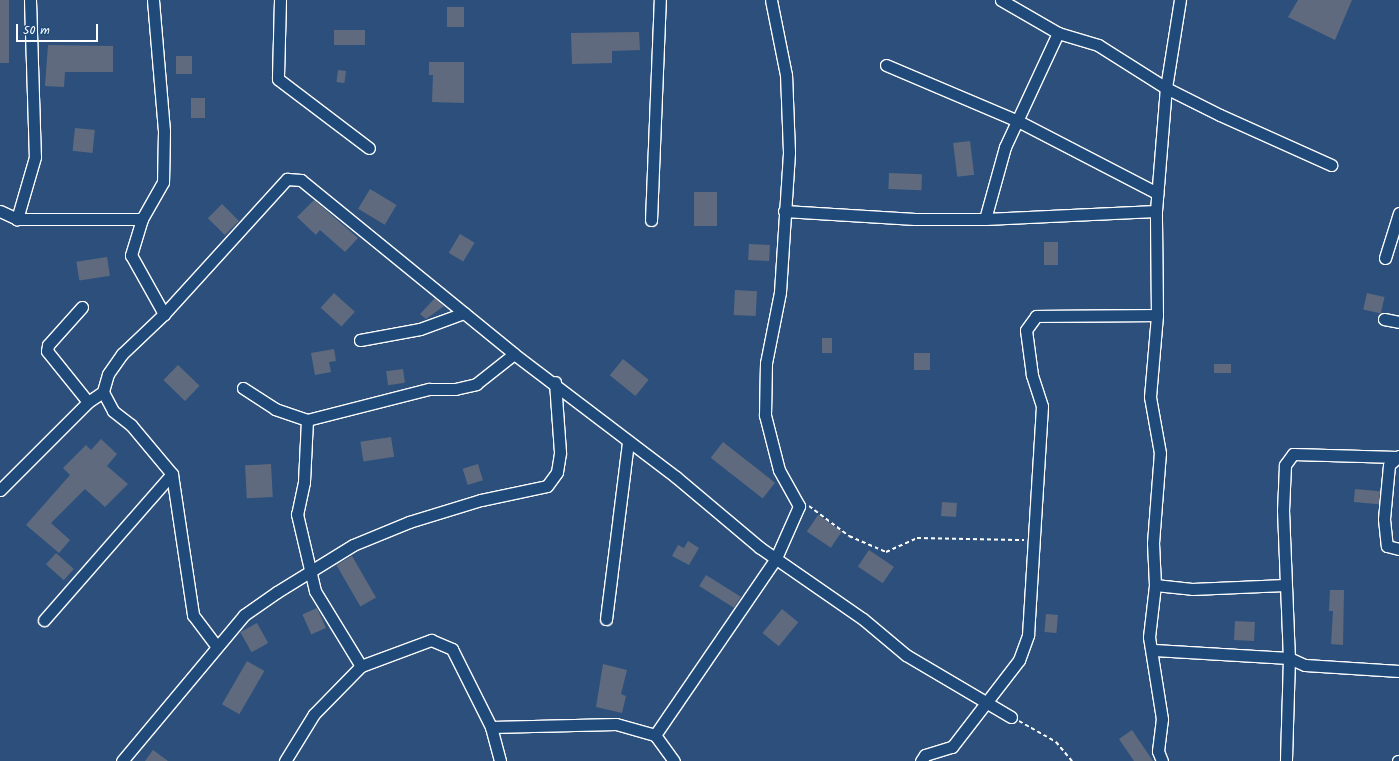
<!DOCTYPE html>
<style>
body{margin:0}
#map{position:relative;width:1399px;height:761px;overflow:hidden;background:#2c507b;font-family:Kalam,sans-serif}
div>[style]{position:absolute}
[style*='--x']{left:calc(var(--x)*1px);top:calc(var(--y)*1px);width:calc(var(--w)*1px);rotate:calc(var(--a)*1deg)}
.building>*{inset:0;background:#5f6a7f;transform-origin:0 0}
.path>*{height:2px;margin-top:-1px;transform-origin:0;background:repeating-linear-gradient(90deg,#fff 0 4px,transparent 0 7px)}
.roads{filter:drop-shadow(1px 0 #fff) drop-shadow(-1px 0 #fff) drop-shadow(0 1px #fff) drop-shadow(0 -1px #fff)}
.street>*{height:11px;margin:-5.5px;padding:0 5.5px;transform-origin:5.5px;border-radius:5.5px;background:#1f4a7a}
span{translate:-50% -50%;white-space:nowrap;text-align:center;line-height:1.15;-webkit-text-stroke:4px #1f4a7a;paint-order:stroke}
.scale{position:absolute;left:16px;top:24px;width:82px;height:18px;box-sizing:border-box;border:2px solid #fff;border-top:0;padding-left:5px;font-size:12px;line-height:14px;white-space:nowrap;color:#fff;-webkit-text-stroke:3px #1f4a7a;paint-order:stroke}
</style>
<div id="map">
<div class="building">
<i style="left:0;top:0;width:9px;height:63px"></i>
<i style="clip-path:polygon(1298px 0,1352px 0,1335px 40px,1288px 17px)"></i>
<i style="left:464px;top:7px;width:20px;height:17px;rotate:90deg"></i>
<i style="left:334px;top:30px;width:31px;height:15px"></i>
<i style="clip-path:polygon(639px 32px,640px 50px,612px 51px,612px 63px,572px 64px,571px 33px)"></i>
<i style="clip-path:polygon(48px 45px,113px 46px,113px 72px,65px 72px,64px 87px,45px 86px)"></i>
<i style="left:176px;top:56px;width:16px;height:18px"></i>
<i style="clip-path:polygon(429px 62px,464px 62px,464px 103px,432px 102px,433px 75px,429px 75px)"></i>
<i style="left:338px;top:70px;width:8px;height:12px;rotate:7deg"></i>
<i style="left:191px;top:98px;width:14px;height:20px"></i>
<i style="left:75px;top:128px;width:20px;height:23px;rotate:6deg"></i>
<i style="left:970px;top:141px;width:34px;height:17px;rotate:83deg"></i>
<i style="left:889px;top:173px;width:33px;height:16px;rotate:2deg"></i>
<i style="left:370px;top:189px;width:31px;height:23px;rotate:31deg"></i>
<i style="left:694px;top:192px;width:23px;height:34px"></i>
<i style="clip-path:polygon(314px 200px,358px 238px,345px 252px,320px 230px,316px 235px,297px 217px)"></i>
<i style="left:222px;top:204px;width:24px;height:20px;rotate:45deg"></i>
<i style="left:460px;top:234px;width:17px;height:22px;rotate:31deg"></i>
<i style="left:1044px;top:242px;width:14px;height:23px"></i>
<i style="left:749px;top:244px;width:21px;height:16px;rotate:3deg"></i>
<i style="left:107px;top:257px;width:19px;height:31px;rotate:81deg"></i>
<i style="left:735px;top:290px;width:22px;height:25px;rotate:3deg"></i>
<i style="left:334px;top:293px;width:28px;height:20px;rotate:42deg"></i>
<i style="left:1367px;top:293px;width:18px;height:17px;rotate:13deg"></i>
<i style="clip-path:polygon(435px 298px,444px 306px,426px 319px,420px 314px)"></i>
<i style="left:822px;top:338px;width:10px;height:15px"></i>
<i style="clip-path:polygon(334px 349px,336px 361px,329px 362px,331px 372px,315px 375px,311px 353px)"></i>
<i style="left:914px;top:353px;width:16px;height:17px"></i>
<i style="left:623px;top:359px;width:33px;height:21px;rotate:39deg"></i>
<i style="left:1231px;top:364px;width:9px;height:17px;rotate:90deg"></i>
<i style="left:178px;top:365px;width:30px;height:21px;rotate:44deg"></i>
<i style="left:403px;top:369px;width:14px;height:17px;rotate:82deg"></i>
<i style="left:391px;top:437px;width:20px;height:31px;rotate:81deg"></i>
<i style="clip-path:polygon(101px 439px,117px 454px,107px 466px,128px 484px,105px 507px,85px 489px,51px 523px,70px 540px,59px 553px,26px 525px,70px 475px,63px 468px,86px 445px,91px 450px)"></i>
<i style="left:723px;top:442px;width:66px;height:20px;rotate:38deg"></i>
<i style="left:271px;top:464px;width:33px;height:26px;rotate:87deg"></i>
<i style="left:478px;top:464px;width:17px;height:16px;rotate:73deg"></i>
<i style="left:1355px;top:489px;width:25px;height:13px;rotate:5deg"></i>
<i style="left:942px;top:502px;width:15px;height:14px;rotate:4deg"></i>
<i style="left:818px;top:515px;width:29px;height:20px;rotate:34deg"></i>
<i style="clip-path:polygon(688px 541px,699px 548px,689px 565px,672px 556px,678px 545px,684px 548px)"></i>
<i style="left:869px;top:550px;width:30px;height:20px;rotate:34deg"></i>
<i style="left:56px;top:553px;width:24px;height:15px;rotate:42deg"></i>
<i style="left:352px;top:556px;width:48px;height:18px;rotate:60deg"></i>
<i style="left:706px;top:575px;width:41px;height:13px;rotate:32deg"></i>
<i style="clip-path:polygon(1330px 590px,1344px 590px,1343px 645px,1331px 644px,1333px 611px,1329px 611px)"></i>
<i style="left:317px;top:608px;width:22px;height:16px;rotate:66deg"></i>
<i style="left:782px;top:609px;width:21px;height:31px;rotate:39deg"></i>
<i style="left:1046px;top:614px;width:12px;height:18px;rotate:5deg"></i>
<i style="left:1235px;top:621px;width:20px;height:19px;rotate:3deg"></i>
<i style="left:257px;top:623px;width:23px;height:19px;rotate:61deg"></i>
<i style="left:247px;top:661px;width:20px;height:50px;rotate:30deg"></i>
<i style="clip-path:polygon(603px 664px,627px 670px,621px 694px,626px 696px,622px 713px,596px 707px)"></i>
<i style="clip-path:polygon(1132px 730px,1153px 761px,1134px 761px,1119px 739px)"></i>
<i style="clip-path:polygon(153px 750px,168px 761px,145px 761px)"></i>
</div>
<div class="path">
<i style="--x:809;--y:506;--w:50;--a:36.9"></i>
<i style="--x:849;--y:536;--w:40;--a:23.4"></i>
<i style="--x:886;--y:552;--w:34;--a:-24"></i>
<i style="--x:917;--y:538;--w:107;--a:1.1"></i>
<i style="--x:1019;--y:721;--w:43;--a:29.6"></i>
<i style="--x:1056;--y:742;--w:25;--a:50"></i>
</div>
<div class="roads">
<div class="street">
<i style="--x:30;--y:0;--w:157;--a:88.2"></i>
<i style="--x:35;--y:157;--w:65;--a:106.2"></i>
<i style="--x:17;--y:219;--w:125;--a:0"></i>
<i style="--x:153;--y:0;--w:131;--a:85.2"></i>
<i style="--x:164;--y:131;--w:51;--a:91.1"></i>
<i style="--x:163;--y:182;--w:43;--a:119.6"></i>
<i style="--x:142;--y:219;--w:38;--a:107"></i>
<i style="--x:131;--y:255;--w:68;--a:60.8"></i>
<i style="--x:164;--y:314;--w:58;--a:136.4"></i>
<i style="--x:122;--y:354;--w:24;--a:125"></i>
<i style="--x:108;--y:374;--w:19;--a:106"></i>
<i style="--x:103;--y:392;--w:21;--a:62"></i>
<i style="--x:113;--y:411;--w:23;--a:38"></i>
<i style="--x:131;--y:425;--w:64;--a:50.1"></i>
<i style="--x:172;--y:474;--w:143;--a:81.5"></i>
<i style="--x:193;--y:615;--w:39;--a:53"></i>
<i style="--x:280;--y:0;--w:79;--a:91.5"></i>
<i style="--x:278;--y:79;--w:114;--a:37.2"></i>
<i style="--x:1001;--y:0;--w:66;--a:30.1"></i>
<i style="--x:1058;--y:33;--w:42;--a:16.7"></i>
<i style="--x:1098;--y:45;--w:80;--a:32.3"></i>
<i style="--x:1166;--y:88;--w:60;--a:26.6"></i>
<i style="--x:1220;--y:115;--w:122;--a:24.2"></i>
<i style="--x:886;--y:65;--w:143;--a:23"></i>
<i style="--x:1018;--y:121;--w:157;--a:27.4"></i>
<i style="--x:0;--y:211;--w:19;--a:25"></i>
<i style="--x:784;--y:211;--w:131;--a:3.5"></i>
<i style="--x:915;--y:219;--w:70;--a:0"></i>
<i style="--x:985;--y:219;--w:171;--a:-2.7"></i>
<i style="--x:985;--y:219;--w:75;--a:-74.5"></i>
<i style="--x:1005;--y:147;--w:126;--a:-65.1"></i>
<i style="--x:651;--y:220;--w:220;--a:-87.7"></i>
<i style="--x:1385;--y:258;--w:47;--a:-72.7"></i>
<i style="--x:82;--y:307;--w:51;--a:131.8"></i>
<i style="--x:48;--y:345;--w:6;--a:99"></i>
<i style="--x:47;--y:351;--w:65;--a:51.2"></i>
<i style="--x:164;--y:314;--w:183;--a:-47.7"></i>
<i style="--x:287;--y:179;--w:14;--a:4"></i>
<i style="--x:301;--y:180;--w:275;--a:39.2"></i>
<i style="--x:514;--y:354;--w:203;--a:37.2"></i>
<i style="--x:676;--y:477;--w:109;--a:40.1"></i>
<i style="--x:759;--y:547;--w:126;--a:34.7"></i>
<i style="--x:863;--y:619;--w:56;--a:39.9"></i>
<i style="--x:906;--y:655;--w:122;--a:30.6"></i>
<i style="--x:1384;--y:319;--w:15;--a:11"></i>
<i style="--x:360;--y:340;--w:61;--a:-10.4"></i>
<i style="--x:420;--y:329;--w:47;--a:-20"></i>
<i style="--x:243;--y:388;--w:38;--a:33"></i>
<i style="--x:275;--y:409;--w:34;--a:19"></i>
<i style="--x:307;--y:420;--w:62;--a:92.8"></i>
<i style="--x:304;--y:482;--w:33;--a:102"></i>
<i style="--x:297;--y:514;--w:79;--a:76.8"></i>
<i style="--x:315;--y:591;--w:88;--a:58.5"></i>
<i style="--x:361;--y:666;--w:75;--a:-20.4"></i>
<i style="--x:431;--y:640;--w:23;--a:23"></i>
<i style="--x:452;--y:649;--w:87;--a:63.4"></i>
<i style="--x:491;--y:727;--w:35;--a:75"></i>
<i style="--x:307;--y:420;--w:126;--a:-14.3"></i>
<i style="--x:429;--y:389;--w:26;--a:0"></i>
<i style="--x:455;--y:389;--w:22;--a:-13"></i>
<i style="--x:476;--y:384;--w:48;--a:-38.3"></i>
<i style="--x:1399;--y:456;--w:13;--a:138"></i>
<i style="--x:1389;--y:465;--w:54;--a:95.3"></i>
<i style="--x:1384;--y:519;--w:27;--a:84"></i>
<i style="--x:1387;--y:546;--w:12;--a:14"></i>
<i style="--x:1397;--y:457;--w:104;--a:-178.3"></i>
<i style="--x:1293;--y:454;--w:14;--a:126"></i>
<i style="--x:1285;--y:465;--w:45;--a:92.5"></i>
<i style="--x:1283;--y:510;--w:148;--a:87.7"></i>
<i style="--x:1289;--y:658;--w:17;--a:24"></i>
<i style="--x:1305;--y:665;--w:94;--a:3.7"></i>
<i style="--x:0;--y:490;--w:124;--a:-45"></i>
<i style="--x:88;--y:402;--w:18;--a:-34"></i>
<i style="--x:1155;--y:585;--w:37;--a:6"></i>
<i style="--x:1192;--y:589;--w:93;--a:-2.5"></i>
<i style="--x:606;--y:619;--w:178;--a:-82.9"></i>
<i style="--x:44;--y:620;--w:194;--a:-48.8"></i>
<i style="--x:1154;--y:650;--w:135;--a:3.4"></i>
<i style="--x:1289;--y:658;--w:103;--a:91.7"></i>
<i style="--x:491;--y:727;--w:125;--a:-1.4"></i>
<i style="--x:616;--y:724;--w:41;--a:15.8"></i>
<i style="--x:655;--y:735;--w:32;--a:54"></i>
<i style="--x:655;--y:735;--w:214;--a:-55.6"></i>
<i style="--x:776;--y:558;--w:57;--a:-66.1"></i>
<i style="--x:799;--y:506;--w:41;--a:-119.1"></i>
<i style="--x:779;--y:470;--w:57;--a:-104.3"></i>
<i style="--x:765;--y:415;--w:52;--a:-88.9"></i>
<i style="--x:766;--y:363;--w:72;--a:-78.8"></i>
<i style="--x:780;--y:292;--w:140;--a:-86.3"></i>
<i style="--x:789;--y:152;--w:77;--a:-92.2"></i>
<i style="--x:786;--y:75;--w:76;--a:-101.3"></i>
<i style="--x:122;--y:761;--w:190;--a:-50.1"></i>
<i style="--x:244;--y:615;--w:40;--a:-34.9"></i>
<i style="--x:277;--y:592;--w:89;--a:-31.7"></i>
<i style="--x:353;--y:545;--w:61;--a:-22.3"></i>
<i style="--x:409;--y:522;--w:75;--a:-17"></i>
<i style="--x:481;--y:500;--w:67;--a:-12"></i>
<i style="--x:547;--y:486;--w:17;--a:-54"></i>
<i style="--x:557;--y:472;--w:20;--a:-81"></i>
<i style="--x:560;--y:452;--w:70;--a:-94.1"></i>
<i style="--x:285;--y:761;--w:55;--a:-58.3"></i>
<i style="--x:314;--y:714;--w:67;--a:-45.6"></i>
<i style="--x:921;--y:761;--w:7;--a:-56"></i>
<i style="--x:925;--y:755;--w:28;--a:-17"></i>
<i style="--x:952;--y:747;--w:110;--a:-52.4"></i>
<i style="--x:1019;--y:660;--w:27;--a:-70"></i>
<i style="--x:1028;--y:635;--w:229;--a:-86.5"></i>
<i style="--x:1042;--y:406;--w:33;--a:-108"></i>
<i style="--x:1032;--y:375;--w:45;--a:-97.6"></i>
<i style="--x:1026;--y:330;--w:17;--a:-54"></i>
<i style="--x:1036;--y:316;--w:121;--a:-0.5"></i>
<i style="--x:1162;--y:761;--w:11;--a:-112"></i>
<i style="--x:1158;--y:751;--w:32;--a:-83"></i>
<i style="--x:1162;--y:719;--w:83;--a:-99"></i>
<i style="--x:1149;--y:637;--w:52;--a:-83.4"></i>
<i style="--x:1155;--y:585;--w:42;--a:-92.7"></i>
<i style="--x:1153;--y:543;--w:90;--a:-85.6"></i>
<i style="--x:1160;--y:453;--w:57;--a:-100.1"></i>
<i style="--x:1150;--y:397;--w:82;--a:-85.1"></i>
<i style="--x:1157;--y:315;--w:104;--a:-90.6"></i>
<i style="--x:1156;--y:211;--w:123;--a:-85.4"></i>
<i style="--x:1166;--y:88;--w:89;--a:-81"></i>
<i style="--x:1398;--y:761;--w:1;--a:0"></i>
</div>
</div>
<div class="scale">50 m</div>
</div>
